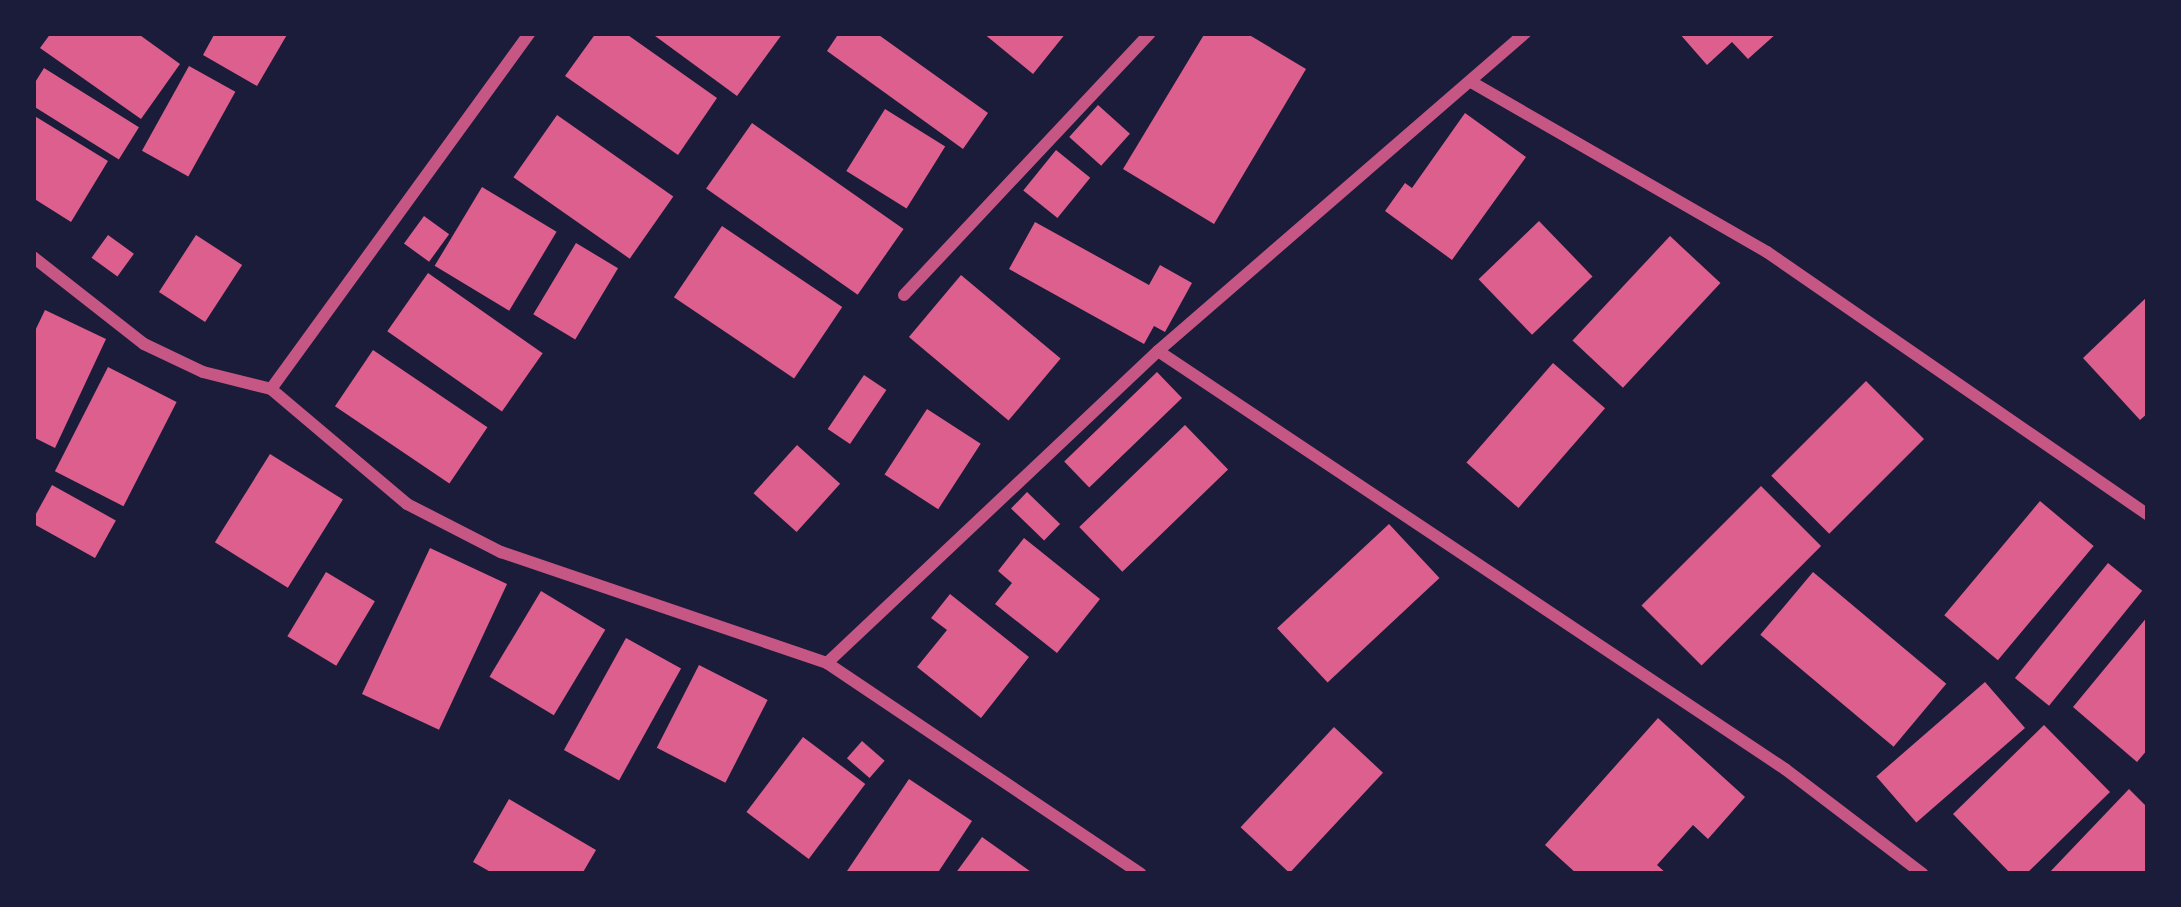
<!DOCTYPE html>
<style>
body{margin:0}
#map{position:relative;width:2181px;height:907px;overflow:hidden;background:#1b1b3a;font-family:"Public Sans",sans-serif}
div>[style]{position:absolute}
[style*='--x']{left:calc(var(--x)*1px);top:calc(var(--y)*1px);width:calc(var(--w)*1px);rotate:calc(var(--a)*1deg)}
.building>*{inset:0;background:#dd5f8e;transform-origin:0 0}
.minor>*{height:12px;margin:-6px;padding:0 6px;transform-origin:6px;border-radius:6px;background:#c65784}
span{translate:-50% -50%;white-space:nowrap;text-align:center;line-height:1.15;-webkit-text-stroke:12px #1b1b3a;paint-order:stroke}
.frame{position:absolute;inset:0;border:36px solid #1b1b3a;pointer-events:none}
</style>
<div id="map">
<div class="building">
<i style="clip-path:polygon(51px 33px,137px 33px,180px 64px,141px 119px,40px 48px)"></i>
<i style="clip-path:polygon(215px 33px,288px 33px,257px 86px,203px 55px)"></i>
<i style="clip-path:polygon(596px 33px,625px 33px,717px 98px,678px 155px,565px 76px)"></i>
<i style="clip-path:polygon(651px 33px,783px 33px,737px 96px)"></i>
<i style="clip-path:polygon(839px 33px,876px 33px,988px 113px,963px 149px,827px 51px)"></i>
<i style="clip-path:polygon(983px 33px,1066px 33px,1033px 74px)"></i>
<i style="clip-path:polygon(1205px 33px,1246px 33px,1306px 69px,1214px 224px,1123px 169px)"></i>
<i style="clip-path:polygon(1679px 33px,1777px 33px,1748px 59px,1732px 42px,1707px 65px)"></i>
<i style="left:189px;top:66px;width:53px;height:97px;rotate:29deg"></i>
<i style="left:44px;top:68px;width:112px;height:38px;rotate:32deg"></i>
<i style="left:1098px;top:105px;width:43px;height:43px;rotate:42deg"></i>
<i style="left:885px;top:109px;width:71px;height:73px;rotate:32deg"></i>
<i style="clip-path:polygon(1465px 113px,1526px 157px,1452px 260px,1385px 211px,1405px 183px,1412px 188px)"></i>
<i style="clip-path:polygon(33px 115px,108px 161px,71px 222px,33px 198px)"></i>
<i style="left:557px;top:115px;width:142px;height:76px;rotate:35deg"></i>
<i style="left:752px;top:123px;width:185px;height:80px;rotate:35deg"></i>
<i style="left:1056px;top:150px;width:44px;height:52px;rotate:39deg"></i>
<i style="left:482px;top:187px;width:87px;height:92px;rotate:31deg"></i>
<i style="left:424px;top:216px;width:31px;height:34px;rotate:36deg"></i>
<i style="left:1539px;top:221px;width:77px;height:84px;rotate:46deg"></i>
<i style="clip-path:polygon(1035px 222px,1149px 285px,1160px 265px,1192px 283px,1165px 332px,1154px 326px,1144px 344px,1009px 269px)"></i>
<i style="left:722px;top:226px;width:145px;height:86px;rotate:34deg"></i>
<i style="left:108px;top:235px;width:32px;height:28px;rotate:36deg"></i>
<i style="left:196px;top:235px;width:55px;height:68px;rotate:33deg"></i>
<i style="left:1670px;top:236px;width:69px;height:143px;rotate:43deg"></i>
<i style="left:576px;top:243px;width:49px;height:83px;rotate:31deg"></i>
<i style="left:428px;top:273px;width:140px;height:71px;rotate:35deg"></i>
<i style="left:961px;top:275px;width:130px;height:81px;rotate:40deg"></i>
<i style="clip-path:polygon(2148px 296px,2148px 413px,2140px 420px,2083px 358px)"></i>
<i style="clip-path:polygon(45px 310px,106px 339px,55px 448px,33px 437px,33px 335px)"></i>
<i style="left:373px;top:350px;width:138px;height:68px;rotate:34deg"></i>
<i style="left:1553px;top:363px;width:69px;height:132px;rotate:41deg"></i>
<i style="left:108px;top:367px;width:77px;height:117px;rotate:27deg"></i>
<i style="left:1157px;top:372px;width:36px;height:129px;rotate:46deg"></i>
<i style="left:864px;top:375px;width:27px;height:65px;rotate:34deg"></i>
<i style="left:1866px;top:381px;width:82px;height:134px;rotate:45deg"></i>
<i style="left:927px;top:409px;width:64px;height:78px;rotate:33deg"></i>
<i style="left:1185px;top:425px;width:62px;height:147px;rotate:46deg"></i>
<i style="left:797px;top:445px;width:58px;height:65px;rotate:42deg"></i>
<i style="left:270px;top:454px;width:86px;height:104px;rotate:32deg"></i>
<i style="left:52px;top:485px;width:73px;height:43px;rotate:29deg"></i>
<i style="left:1761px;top:486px;width:85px;height:169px;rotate:45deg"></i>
<i style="left:1027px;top:492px;width:46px;height:23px;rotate:44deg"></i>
<i style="left:2040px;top:501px;width:70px;height:149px;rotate:40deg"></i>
<i style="left:1389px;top:524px;width:74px;height:153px;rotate:47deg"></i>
<i style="clip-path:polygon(1024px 538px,1100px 599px,1057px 653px,995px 604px,1012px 583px,998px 571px)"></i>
<i style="left:430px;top:548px;width:85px;height:161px;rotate:25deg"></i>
<i style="left:2108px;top:563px;width:44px;height:148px;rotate:39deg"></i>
<i style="left:326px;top:572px;width:57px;height:75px;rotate:31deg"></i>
<i style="left:1813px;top:572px;width:174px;height:82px;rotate:40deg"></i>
<i style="left:541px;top:591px;width:75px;height:100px;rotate:31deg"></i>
<i style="clip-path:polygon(950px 594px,1029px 657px,981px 718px,917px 667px,947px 630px,931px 618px)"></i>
<i style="clip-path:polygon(2148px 616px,2148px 749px,2137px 762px,2073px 707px)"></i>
<i style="left:626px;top:638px;width:63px;height:128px;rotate:29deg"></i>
<i style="left:699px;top:665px;width:77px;height:93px;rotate:27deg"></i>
<i style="left:1985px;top:682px;width:61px;height:144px;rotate:49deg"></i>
<i style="clip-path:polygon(1658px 718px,1745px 797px,1708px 839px,1693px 825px,1657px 865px,1667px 874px,1577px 874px,1545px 845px)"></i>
<i style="clip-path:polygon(2044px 725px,2110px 792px,2026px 874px,2011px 874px,1953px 814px)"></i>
<i style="left:1334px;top:727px;width:67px;height:137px;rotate:43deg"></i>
<i style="left:803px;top:737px;width:78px;height:94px;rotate:37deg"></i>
<i style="left:862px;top:741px;width:30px;height:23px;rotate:41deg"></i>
<i style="clip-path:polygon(909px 779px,972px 821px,937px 874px,845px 874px)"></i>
<i style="clip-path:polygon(2129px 789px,2148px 808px,2148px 874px,2048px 874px)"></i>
<i style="clip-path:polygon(509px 799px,596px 850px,582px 874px,494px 874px,473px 862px)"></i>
<i style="clip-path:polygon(982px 837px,1034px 874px,955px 874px)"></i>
</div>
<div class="minor">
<i style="--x:1473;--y:83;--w:339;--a:29.9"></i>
<i style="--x:1767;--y:252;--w:463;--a:34.6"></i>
<i style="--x:33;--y:257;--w:141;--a:38.1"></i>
<i style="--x:144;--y:344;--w:65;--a:25.4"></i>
<i style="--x:203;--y:372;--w:70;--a:14"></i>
<i style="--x:271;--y:389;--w:178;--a:40.2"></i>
<i style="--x:407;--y:504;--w:106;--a:27.1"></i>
<i style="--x:501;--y:552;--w:344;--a:18.8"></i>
<i style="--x:827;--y:663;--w:378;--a:33.9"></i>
<i style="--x:904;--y:295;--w:359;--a:-46.8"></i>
<i style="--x:1158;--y:351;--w:754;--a:33.69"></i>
<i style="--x:1785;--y:769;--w:173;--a:37.3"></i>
<i style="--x:271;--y:389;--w:440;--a:-54"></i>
<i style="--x:827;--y:663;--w:455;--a:-43.3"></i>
<i style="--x:1158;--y:351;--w:486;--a:-40.9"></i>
</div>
<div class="frame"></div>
</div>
